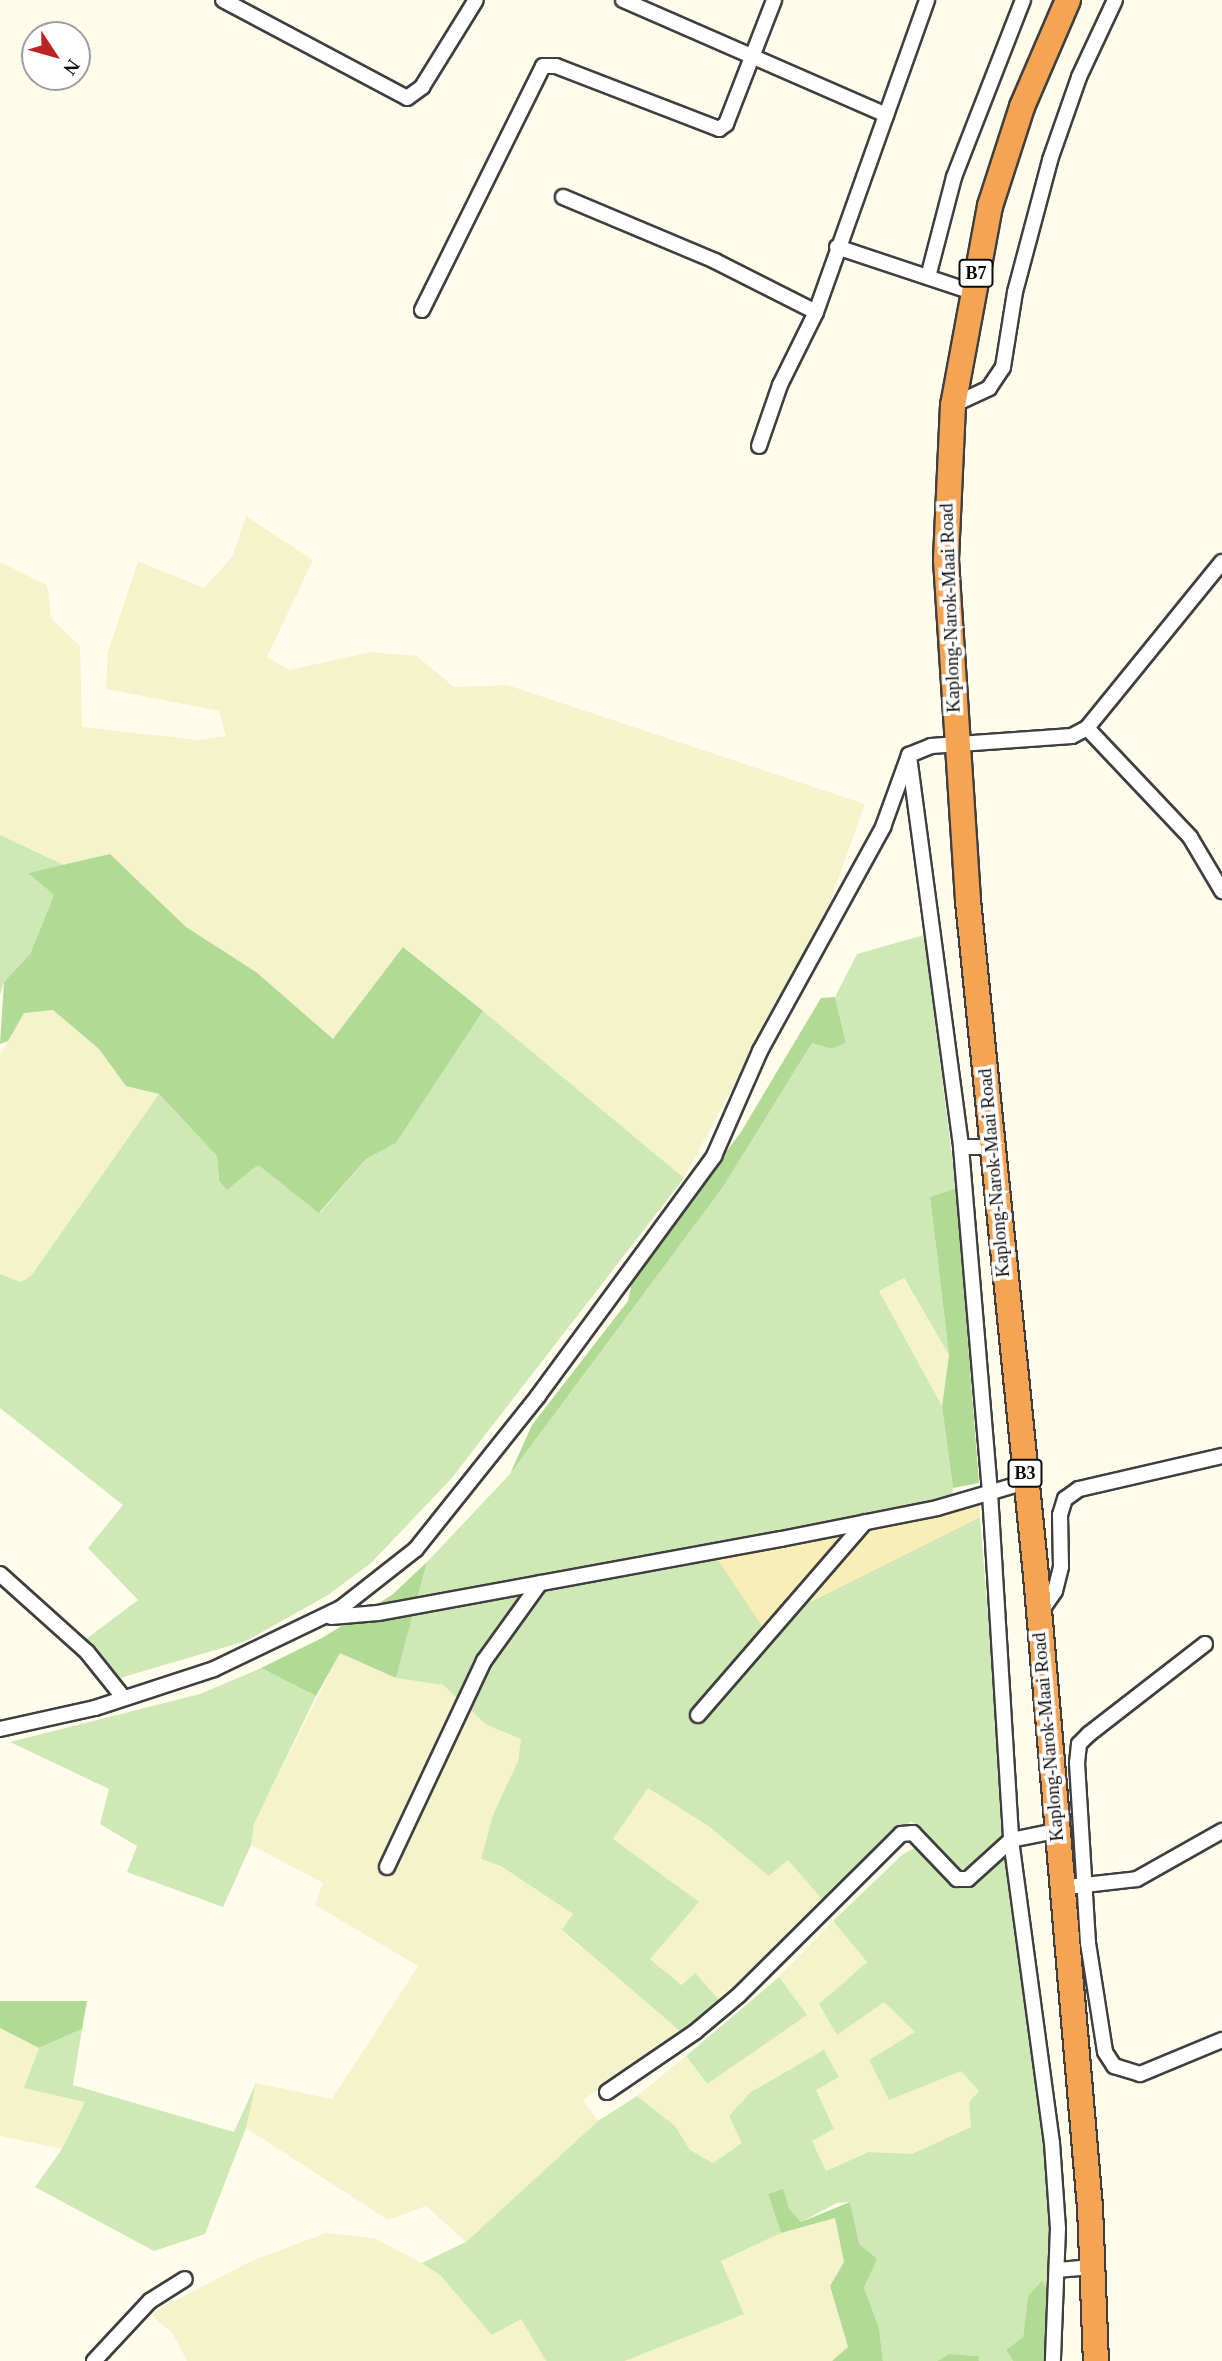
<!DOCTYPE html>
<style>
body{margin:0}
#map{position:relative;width:1222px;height:2361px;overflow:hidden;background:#fffcec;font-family:"Times New Roman",serif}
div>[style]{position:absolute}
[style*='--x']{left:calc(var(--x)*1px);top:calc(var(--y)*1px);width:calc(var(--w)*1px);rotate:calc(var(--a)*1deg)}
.farmland>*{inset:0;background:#f4f3cc}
.green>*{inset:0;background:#cee9b6}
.forest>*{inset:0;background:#b1da95}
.sand>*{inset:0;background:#faeeb8}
.roads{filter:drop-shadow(2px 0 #3f3f3f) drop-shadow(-2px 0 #3f3f3f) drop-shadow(0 2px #3f3f3f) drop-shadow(0 -2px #3f3f3f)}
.street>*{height:14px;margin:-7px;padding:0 7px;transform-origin:7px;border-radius:7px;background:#fff}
.highway>*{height:24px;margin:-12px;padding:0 12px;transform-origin:12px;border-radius:12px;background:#f5a454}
span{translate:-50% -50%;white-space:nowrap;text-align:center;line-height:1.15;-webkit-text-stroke:7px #fff;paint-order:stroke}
.shield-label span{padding:2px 5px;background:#fff;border:2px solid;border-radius:5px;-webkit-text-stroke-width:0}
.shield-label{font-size:18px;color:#0c0c0c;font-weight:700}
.street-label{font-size:19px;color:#0c0c0c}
.north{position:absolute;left:21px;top:21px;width:70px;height:70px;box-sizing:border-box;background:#fff;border:2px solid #9e9e9e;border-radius:50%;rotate:126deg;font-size:19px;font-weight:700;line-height:28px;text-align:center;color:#0c0c0c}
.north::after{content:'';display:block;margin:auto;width:24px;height:32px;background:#bc2426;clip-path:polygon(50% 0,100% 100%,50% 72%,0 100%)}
</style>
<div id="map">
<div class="farmland">
<i style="clip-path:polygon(246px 516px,313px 560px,267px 657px,289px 670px,371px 652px,417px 656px,454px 687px,507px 685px,865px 804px,825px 916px,684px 1178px,404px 947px,333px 1040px,256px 972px,186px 927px,110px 854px,64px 865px,0 835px,0 562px,47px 585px,52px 619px,80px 646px,82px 727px,199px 740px,226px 736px,219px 711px,106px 689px,108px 652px,138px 561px,204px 588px,232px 557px)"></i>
<i style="clip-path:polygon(53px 1010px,99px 1049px,126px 1086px,159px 1094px,31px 1276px,21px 1283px,0 1274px,0 1055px,24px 1012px)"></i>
<i style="clip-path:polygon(903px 1278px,949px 1355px,942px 1406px,879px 1291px)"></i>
<i style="clip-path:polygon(340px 1652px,396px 1678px,443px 1685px,487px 1725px,521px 1739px,518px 1761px,493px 1815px,481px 1859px,501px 1866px,574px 1915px,562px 1931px,682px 2033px,583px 2100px,598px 2121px,466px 2242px,426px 2206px,388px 2220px,246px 2128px,256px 2083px,332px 2099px,418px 1966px,315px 1905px,323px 1883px,251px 1845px,254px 1824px)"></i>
<i style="clip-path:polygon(648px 1788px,707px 1825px,788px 1860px,826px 1904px,778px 1955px,720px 2001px,695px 1974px,683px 1985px,650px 1959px,698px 1902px,613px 1839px)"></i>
<i style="clip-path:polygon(833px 1921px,867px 1962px,819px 2004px,837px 2035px,884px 2001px,916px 2033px,889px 2099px,961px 2070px,979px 2091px,969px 2102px,972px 2127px,912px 2154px,867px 2152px,826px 2171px,812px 2141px,834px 2129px,816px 2090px,824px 2050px,742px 2143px,713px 2163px,690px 2150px,675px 2126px,637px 2096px,686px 2056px,706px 2084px,806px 2015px,779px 1977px)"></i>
<i style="clip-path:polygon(0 2028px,39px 2048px,25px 2088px,85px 2102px,62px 2149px,0 2136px)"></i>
<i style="clip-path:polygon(835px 2218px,844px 2262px,830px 2286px,848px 2347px,832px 2361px,625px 2361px,744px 2314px,721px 2261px,781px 2233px)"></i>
<i style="clip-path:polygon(326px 2233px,374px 2238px,422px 2263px,440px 2275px,492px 2335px,521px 2319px,546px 2361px,187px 2361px,173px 2334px,150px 2314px,251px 2261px)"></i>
</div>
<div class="green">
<i style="clip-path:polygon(0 835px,64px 865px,28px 873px,54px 895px,30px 954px,4px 982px,0 995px)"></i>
<i style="clip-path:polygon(924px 935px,956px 1188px,930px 1197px,949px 1355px,904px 1278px,879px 1291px,942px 1406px,953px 1488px,950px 1509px,762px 1626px,980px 1517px,1006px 1838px,968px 1872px,960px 1872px,911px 1821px,826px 1904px,788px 1860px,769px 1876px,707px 1825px,648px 1788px,613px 1839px,699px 1902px,650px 1959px,682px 1985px,695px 1973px,720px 2001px,682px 2033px,562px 1930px,573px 1914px,501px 1866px,481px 1859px,493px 1815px,518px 1761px,521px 1739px,487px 1725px,443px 1685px,396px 1678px,427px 1562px,510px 1474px,723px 1187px,812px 1043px,832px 1049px,846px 1043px,835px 997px,857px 954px)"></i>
<i style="clip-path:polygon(483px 1011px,684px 1178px,451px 1479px,371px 1563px,328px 1595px,246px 1641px,120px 1678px,86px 1639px,138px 1600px,88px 1548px,123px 1505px,0 1408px,0 1274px,21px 1282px,31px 1276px,159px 1094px,217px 1156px,219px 1181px,227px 1190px,258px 1165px,320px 1213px,366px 1159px,396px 1143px)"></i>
<i style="clip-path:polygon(261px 1668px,316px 1696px,254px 1824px,251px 1845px,223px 1907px,127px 1872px,137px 1846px,100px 1824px,109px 1789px,10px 1742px,200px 1694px)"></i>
<i style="clip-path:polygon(916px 1847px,960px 1886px,975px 1886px,1006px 1856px,1053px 2225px,1050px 2295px,1028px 2296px,1023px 2337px,1006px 2350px,1013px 2361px,979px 2361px,977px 2356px,949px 2354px,937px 2361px,883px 2361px,879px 2328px,864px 2287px,850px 2202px,837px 2203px,801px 2222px,768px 2194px,781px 2233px,721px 2261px,744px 2314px,625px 2361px,546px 2361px,521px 2319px,492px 2335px,440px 2275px,422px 2263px,466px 2242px,598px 2121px,637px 2096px,675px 2126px,690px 2150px,713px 2163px,742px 2143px,729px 2116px,751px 2092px,824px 2050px,839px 2077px,816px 2090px,834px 2129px,812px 2141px,826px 2171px,868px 2152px,912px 2154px,971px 2127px,969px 2102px,979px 2091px,961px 2071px,889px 2100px,869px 2060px,915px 2032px,884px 2002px,837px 2035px,819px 2004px,867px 1962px,833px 1921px,903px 1854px)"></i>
<i style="clip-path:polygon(779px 1977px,807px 2015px,707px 2084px,686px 2056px)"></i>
<i style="clip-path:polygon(82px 2029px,73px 2085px,234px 2132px,256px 2083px,246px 2128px,205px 2234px,154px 2251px,35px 2187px,62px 2149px,85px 2102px,24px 2088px,39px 2048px)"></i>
</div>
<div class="forest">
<i style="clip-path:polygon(110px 854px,186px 927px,256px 972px,333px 1039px,403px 947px,483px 1011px,396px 1143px,366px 1159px,319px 1213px,258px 1165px,227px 1190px,219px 1181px,217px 1156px,159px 1094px,126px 1086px,99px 1049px,53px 1010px,24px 1013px,8px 1041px,0 1044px,4px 982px,30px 954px,54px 895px,28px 873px)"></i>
<i style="clip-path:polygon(835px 997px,846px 1043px,832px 1049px,812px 1043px,723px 1187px,510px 1474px,532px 1425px,628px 1301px,633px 1277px,741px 1132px,821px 998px)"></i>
<i style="clip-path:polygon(956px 1188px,979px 1483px,953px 1488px,942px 1406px,949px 1355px,930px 1197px)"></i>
<i style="clip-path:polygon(427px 1562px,396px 1678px,340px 1653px,316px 1696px,261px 1668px,322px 1638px,392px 1595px)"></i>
<i style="clip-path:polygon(0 2001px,87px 2001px,82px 2029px,39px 2048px,0 2028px)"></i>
<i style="clip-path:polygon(783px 2189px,789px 2209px,801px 2222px,850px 2202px,859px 2244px,877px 2259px,864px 2287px,879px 2328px,883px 2361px,832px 2361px,848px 2347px,830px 2286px,844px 2262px,835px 2218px,781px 2233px,768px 2194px)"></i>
<i style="clip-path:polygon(1042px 2281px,1050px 2295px,1050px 2361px,1013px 2361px,1006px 2350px,1023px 2337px,1028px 2296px)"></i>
<i style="clip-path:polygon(949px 2354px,978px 2356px,979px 2361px,937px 2361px)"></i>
</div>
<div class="sand">
<i style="clip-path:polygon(979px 1504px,980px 1517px,762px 1626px,716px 1557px)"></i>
</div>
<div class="roads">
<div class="street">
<i style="--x:223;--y:0;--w:208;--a:28"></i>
<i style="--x:407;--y:98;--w:19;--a:-36"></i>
<i style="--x:422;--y:87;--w:102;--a:-58.2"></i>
<i style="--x:623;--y:0;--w:287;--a:23.6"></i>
<i style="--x:563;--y:197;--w:165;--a:22.8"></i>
<i style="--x:715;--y:261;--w:113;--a:26.8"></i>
<i style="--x:837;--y:247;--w:142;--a:18.4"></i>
<i style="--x:928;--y:277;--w:103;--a:-75.4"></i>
<i style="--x:954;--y:177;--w:190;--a:-68.7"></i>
<i style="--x:422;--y:310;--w:272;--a:-63.6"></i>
<i style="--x:543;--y:66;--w:13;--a:0"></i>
<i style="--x:556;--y:66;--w:175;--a:21.1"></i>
<i style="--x:719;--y:129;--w:9;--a:-36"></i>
<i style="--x:726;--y:124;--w:133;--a:-68.8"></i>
<i style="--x:953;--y:405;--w:40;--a:-25"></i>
<i style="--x:989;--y:388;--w:25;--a:-56"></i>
<i style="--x:1003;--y:367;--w:76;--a:-80.9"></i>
<i style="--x:1015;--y:292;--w:137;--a:-75.1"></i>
<i style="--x:1050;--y:160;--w:88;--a:-70.7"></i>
<i style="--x:1079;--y:77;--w:85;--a:-64.9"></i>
<i style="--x:759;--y:446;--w:65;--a:-71"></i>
<i style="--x:780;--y:385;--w:81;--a:-63.7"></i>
<i style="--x:816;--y:312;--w:331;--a:-70.4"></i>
<i style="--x:1087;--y:728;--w:150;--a:46.6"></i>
<i style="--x:1190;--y:837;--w:63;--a:59.3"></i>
<i style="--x:909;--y:756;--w:394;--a:82.4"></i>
<i style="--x:961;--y:1147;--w:347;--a:85.2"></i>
<i style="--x:990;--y:1493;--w:348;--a:86.5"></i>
<i style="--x:1011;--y:1840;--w:306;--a:82.3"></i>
<i style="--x:1052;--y:2143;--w:85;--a:86"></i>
<i style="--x:1058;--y:2228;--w:133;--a:92.2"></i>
<i style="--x:961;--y:1147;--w:32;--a:0"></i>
<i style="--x:0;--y:1574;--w:117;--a:41.9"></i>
<i style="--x:87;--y:1652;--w:58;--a:51.3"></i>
<i style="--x:1039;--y:1614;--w:28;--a:-55"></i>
<i style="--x:1055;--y:1591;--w:25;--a:-76"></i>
<i style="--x:1061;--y:1567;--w:52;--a:-91.1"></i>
<i style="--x:1060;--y:1515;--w:17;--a:-73"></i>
<i style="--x:1065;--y:1499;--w:17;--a:-36"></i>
<i style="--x:1079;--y:1489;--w:147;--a:-13"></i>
<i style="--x:331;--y:1617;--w:47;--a:-4.9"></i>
<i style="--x:378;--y:1613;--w:410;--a:-10.4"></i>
<i style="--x:781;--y:1539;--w:159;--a:-11.2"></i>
<i style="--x:937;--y:1508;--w:93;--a:-16.3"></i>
<i style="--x:1205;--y:1644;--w:147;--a:142.2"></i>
<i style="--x:1089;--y:1734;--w:14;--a:135"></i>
<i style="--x:1079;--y:1744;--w:19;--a:96"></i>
<i style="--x:1077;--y:1763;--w:180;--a:86.5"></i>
<i style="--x:1088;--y:1943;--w:110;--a:81.1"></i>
<i style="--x:1105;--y:2052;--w:17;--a:57"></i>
<i style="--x:1114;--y:2066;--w:27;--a:17"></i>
<i style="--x:1140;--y:2074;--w:89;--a:-22.5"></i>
<i style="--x:698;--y:1715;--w:255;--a:-49.1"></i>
<i style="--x:0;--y:1729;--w:97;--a:-12.5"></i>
<i style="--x:95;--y:1708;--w:125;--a:-18.1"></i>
<i style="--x:214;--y:1669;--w:141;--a:-25.7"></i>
<i style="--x:341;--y:1608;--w:95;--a:-38.2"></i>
<i style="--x:416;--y:1549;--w:196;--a:-51.4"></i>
<i style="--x:538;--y:1396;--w:298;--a:-53.7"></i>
<i style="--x:714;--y:1156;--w:115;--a:-66.3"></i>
<i style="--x:760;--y:1051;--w:256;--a:-61.2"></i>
<i style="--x:883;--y:827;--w:77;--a:-70.1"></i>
<i style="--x:909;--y:755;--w:24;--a:-22"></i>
<i style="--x:931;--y:746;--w:141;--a:-4.1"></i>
<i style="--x:1072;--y:736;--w:17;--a:-28"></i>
<i style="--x:1087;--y:728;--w:214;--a:-50.9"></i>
<i style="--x:387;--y:1867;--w:228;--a:-64.8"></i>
<i style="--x:484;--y:1661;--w:96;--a:-54.3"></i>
<i style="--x:1076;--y:1886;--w:61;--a:-6.5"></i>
<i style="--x:1137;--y:1879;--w:98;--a:-29.5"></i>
<i style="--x:607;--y:2092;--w:107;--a:-34.3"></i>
<i style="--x:695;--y:2032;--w:57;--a:-40.1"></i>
<i style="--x:739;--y:1995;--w:228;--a:-44.8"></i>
<i style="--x:901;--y:1834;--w:12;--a:-5"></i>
<i style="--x:913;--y:1833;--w:64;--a:46.3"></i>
<i style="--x:957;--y:1879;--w:11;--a:0"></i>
<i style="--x:968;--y:1879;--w:58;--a:-42.2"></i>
<i style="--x:1011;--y:1840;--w:46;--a:-11.3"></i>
<i style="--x:1057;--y:2270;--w:37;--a:-5"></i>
<i style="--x:94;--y:2361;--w:82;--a:-47"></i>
<i style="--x:150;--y:2301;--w:41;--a:-32.2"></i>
</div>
<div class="highway">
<i style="--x:1068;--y:0;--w:116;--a:113.3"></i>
<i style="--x:1022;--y:107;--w:104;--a:107.9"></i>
<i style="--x:990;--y:206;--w:202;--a:100.5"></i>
<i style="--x:953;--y:405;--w:155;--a:92.6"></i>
<i style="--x:946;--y:560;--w:342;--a:86.3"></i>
<i style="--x:968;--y:901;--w:677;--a:84.24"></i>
<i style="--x:1036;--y:1575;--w:634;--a:85.12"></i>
<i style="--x:1090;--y:2207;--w:154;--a:87.8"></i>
</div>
</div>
<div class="shield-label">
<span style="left:976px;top:273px">B7</span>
<span style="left:1025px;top:1473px">B3</span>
</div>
<div class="street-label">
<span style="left:950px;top:608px;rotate:-92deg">Kaplong-Narok-Maai Road</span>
<span style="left:994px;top:1173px;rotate:-95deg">Kaplong-Narok-Maai Road</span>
<span style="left:1048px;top:1737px;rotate:-95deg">Kaplong-Narok-Maai Road</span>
</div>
<div class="north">N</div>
</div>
